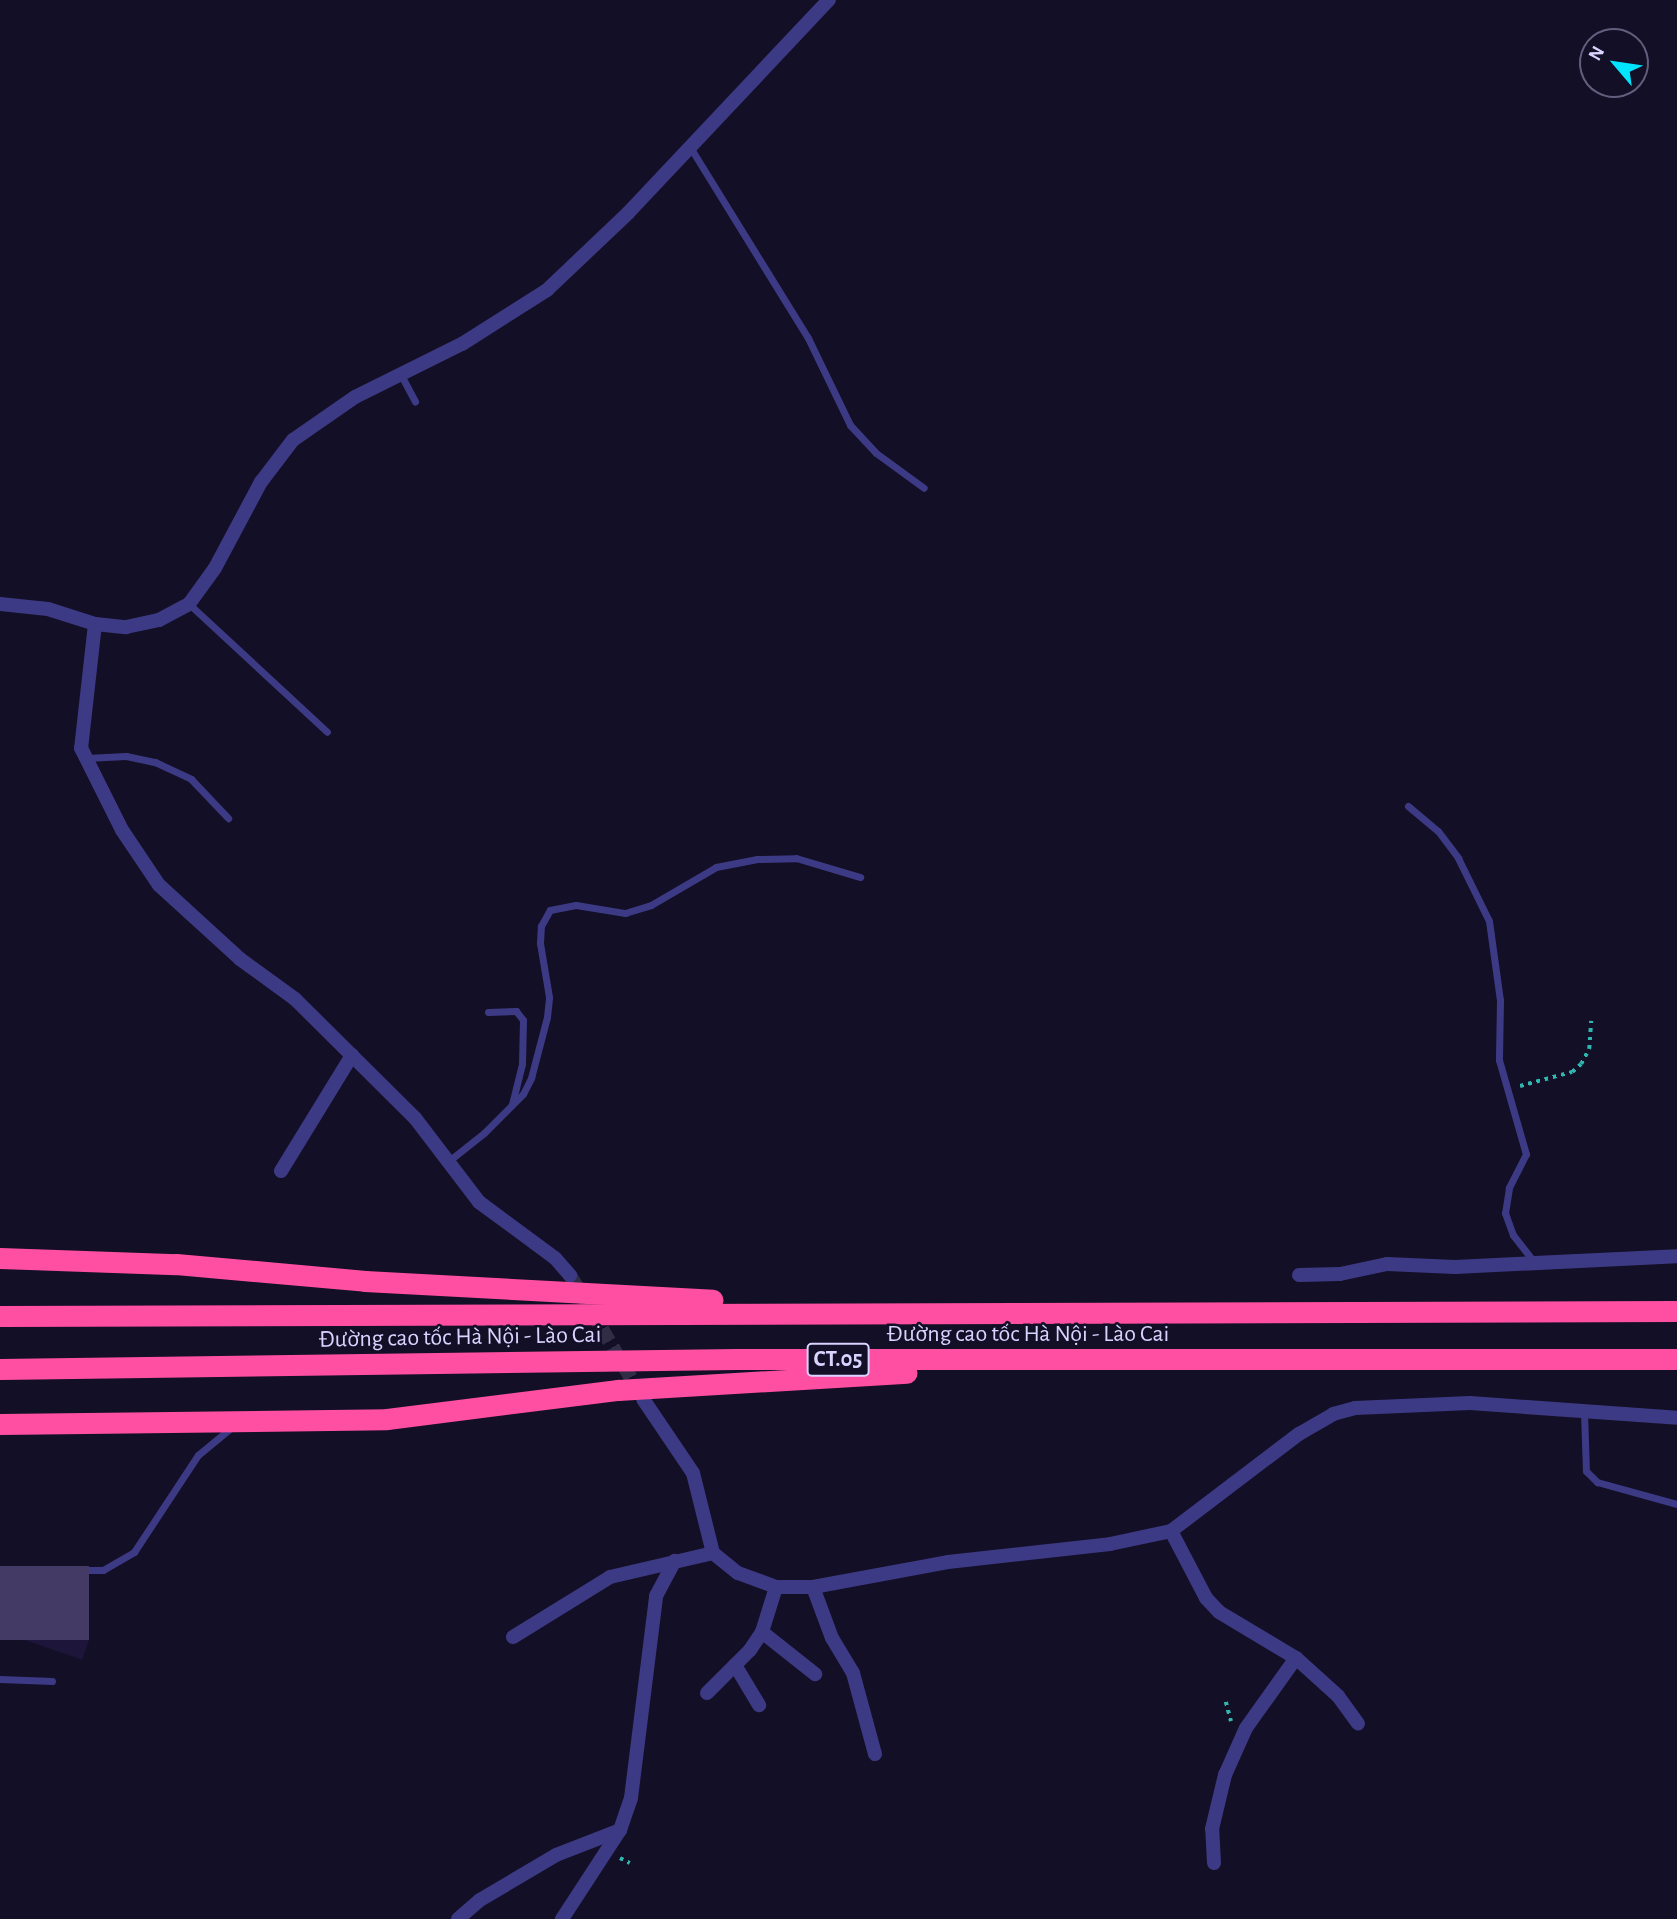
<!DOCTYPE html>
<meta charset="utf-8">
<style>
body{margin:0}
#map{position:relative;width:1677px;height:1919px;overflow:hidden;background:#130f26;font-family:"Alegreya Sans",sans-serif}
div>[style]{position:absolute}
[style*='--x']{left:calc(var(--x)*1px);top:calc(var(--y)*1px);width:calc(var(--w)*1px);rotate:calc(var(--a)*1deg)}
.street-tunnel>*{height:14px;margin-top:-7px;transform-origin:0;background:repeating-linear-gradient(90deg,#312d47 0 14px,transparent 0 21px)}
.path>*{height:3.5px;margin-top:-1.75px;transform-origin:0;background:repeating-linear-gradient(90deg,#2fb8b0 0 3.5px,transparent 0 8.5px)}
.lane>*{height:7px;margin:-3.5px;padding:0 3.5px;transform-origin:3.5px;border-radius:3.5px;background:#3d3a85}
.street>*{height:14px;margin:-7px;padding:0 7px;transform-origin:7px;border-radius:7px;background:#3d3a85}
.highway>*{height:21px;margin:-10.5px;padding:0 10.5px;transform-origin:10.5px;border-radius:10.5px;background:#ff4fa3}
.shaded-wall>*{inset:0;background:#1d163a;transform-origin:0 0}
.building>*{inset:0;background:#433a66;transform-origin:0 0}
span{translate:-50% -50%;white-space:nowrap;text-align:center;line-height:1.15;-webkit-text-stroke:5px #130f26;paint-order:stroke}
.shield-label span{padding:2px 5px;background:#130f26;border:2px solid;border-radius:5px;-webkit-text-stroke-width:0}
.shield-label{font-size:23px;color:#d9d4ff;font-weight:700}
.street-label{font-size:24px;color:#d9d4ff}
.north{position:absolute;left:1579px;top:28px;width:70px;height:70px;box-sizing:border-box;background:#130f26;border:2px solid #625e7d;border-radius:50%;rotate:299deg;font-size:19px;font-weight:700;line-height:28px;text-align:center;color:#d9d4ff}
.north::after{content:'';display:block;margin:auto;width:24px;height:32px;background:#00e5ff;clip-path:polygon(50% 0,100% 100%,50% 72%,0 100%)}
</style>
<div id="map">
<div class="street-tunnel">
<i style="--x:570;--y:1275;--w:139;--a:59.4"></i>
</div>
<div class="path">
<i style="--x:1520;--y:1086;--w:54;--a:-15.1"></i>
<i style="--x:1572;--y:1072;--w:12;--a:-42"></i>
<i style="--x:1581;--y:1064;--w:17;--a:-62"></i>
<i style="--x:1589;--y:1049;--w:28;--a:-86"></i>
<i style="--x:1226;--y:1702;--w:20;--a:75"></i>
<i style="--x:620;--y:1858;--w:11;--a:27"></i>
</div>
<div class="lane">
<i style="--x:690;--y:147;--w:225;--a:58.3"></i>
<i style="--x:808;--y:338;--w:97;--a:64.2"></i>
<i style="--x:850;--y:425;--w:38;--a:47"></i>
<i style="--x:876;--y:453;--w:59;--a:36.1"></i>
<i style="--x:401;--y:375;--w:30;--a:62"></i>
<i style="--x:189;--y:604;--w:188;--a:42.8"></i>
<i style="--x:86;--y:758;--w:40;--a:-2.9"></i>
<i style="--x:126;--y:756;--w:30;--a:12"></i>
<i style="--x:155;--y:762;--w:40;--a:25"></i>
<i style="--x:191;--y:779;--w:54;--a:46.5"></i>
<i style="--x:1408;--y:806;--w:39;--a:40"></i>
<i style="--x:1438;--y:831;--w:34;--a:53"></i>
<i style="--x:1458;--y:858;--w:70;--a:63.8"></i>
<i style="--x:1489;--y:921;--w:80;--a:82.1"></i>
<i style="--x:1500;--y:1000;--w:60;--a:91"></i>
<i style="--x:1499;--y:1060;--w:98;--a:74"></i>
<i style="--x:1526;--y:1154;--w:38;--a:117"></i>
<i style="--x:1509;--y:1188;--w:25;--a:99"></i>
<i style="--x:1505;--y:1213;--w:23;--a:70"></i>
<i style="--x:1513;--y:1235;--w:33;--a:52"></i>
<i style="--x:488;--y:1012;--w:28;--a:-2"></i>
<i style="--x:516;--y:1011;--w:11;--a:52"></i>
<i style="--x:523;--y:1020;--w:44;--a:91.3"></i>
<i style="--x:522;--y:1064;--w:41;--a:104"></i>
<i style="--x:450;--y:1160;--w:43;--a:-38.5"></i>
<i style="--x:484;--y:1133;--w:55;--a:-45"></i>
<i style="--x:523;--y:1094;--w:18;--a:-63"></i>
<i style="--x:531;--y:1078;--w:63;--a:-75.3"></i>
<i style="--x:547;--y:1017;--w:20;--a:-84"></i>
<i style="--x:549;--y:997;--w:55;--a:-99.5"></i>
<i style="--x:540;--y:943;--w:17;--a:-87"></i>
<i style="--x:541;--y:926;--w:18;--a:-61"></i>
<i style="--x:550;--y:910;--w:26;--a:-11"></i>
<i style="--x:576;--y:905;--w:50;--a:9.3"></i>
<i style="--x:625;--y:913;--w:27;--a:-17"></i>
<i style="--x:651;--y:905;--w:75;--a:-30.3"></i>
<i style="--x:716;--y:867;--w:42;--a:-11"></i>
<i style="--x:757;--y:859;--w:39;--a:-1"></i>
<i style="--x:796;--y:858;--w:67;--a:16.5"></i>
<i style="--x:1584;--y:1412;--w:59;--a:88.1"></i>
<i style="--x:1586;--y:1471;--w:16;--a:45"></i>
<i style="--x:1597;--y:1482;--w:83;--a:15.4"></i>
<i style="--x:81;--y:1570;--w:22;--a:0"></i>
<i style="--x:103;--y:1570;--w:36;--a:-30"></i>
<i style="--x:134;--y:1552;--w:116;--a:-56.6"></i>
<i style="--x:198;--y:1455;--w:44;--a:-39.5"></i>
<i style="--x:0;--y:1679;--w:52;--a:2.2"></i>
</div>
<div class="street">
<i style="--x:0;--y:604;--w:48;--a:5.9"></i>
<i style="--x:48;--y:609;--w:49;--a:17.7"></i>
<i style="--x:95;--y:624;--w:31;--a:6"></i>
<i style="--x:126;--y:627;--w:34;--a:-12"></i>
<i style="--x:159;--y:620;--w:34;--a:-28"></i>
<i style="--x:189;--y:604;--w:44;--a:-54.2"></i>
<i style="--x:215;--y:568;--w:98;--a:-61.9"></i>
<i style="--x:261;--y:482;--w:53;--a:-52.7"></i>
<i style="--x:293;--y:440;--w:75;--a:-34.7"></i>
<i style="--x:355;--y:397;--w:119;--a:-26.4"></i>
<i style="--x:462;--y:344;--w:101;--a:-32.4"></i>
<i style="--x:547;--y:290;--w:112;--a:-43.5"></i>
<i style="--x:628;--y:213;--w:293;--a:-46.7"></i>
<i style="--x:95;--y:624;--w:125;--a:96.4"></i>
<i style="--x:81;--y:748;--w:92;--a:63.4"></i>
<i style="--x:122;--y:830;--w:66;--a:56.1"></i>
<i style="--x:159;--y:885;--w:110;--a:42.4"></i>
<i style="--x:240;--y:959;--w:68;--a:36"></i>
<i style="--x:295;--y:999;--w:169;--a:44.8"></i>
<i style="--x:415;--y:1118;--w:106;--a:52.7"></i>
<i style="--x:479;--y:1202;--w:94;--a:36.4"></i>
<i style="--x:555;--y:1258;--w:23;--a:49"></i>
<i style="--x:281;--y:1171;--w:136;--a:-58.5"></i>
<i style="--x:1299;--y:1275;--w:41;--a:-1.4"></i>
<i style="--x:1340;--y:1274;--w:48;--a:-12"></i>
<i style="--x:1387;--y:1264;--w:68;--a:2.5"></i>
<i style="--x:1455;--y:1267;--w:222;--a:-2.8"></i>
<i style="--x:643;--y:1399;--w:89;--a:56"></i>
<i style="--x:693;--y:1473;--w:82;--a:76"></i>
<i style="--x:713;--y:1553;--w:32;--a:39"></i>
<i style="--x:738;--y:1573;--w:40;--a:20.2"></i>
<i style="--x:776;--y:1587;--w:37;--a:0"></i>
<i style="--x:813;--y:1587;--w:137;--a:-10.5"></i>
<i style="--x:948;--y:1562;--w:163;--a:-6.3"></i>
<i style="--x:1110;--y:1544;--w:62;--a:-12"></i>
<i style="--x:1171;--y:1531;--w:161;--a:-37.2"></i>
<i style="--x:1299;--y:1434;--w:39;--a:-30"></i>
<i style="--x:1333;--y:1414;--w:23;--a:-15"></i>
<i style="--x:1355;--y:1408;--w:115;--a:-2.5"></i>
<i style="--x:1470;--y:1403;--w:208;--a:4.1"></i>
<i style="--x:1171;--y:1531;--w:76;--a:62.4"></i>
<i style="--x:1206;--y:1598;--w:19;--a:47"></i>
<i style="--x:1219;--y:1612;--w:90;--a:30.9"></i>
<i style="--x:1296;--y:1658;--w:57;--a:42.1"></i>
<i style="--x:1338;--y:1696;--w:34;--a:54"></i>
<i style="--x:813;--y:1587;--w:54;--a:69.6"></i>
<i style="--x:832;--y:1638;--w:41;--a:59"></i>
<i style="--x:853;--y:1673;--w:84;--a:74.8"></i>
<i style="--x:762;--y:1632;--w:68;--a:38.4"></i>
<i style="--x:513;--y:1637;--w:114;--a:-31.7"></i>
<i style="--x:610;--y:1577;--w:106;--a:-13.1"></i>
<i style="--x:735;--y:1665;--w:47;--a:59"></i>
<i style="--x:707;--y:1693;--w:61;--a:-45"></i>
<i style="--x:750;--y:1650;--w:22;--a:-56"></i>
<i style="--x:762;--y:1632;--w:47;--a:-72.7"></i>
<i style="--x:1214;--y:1863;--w:34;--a:-93"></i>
<i style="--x:1212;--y:1829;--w:56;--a:-76.5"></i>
<i style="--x:1225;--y:1775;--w:51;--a:-65.9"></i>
<i style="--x:1246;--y:1728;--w:86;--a:-54.5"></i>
<i style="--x:458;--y:1919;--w:29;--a:-41"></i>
<i style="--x:480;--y:1900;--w:88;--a:-30.6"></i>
<i style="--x:556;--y:1855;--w:69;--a:-21.3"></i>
<i style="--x:562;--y:1919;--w:106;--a:-56.9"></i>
<i style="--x:620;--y:1830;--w:34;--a:-71"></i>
<i style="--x:631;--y:1798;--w:204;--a:-82.9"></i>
<i style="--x:656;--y:1596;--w:40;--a:-62"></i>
</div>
<div class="highway">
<i style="--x:0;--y:1258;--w:176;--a:2"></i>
<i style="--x:176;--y:1264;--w:190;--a:5.1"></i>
<i style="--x:365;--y:1281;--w:348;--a:3.1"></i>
<i style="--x:0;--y:1316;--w:1677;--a:-0.17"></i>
<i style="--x:0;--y:1369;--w:736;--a:-0.78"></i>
<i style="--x:736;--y:1359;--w:941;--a:0"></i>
<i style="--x:0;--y:1424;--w:387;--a:-0.7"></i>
<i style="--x:387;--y:1419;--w:233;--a:-7.2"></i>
<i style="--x:618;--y:1390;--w:289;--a:-3.4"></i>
</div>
<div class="shaded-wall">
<i style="left:89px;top:1640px;width:21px;height:89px;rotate:109deg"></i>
</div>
<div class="building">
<i style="left:89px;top:1566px;width:74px;height:89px;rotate:90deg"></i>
</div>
<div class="shield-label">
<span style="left:838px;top:1360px">CT.05</span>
</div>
<div class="street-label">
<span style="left:1028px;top:1335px">Đường cao tốc Hà Nội - Lào Cai</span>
<span style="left:460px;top:1338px;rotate:-1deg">Đường cao tốc Hà Nội - Lào Cai</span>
</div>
<div class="north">N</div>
</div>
